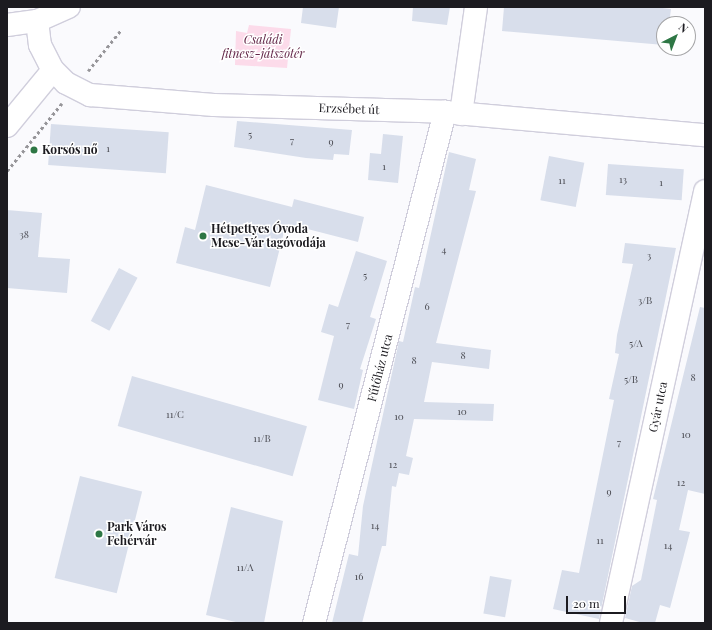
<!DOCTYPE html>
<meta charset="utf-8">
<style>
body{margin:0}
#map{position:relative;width:712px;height:630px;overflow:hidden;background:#fafafd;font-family:"Playfair Display",serif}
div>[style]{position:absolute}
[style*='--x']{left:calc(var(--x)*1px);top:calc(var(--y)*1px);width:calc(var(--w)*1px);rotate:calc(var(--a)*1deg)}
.green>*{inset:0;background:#fcdbea}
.building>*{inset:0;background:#d8deeb;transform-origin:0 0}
.path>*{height:2.5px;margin-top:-1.25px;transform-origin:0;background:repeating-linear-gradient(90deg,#969599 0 3px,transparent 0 6px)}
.roads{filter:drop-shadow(1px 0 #d0cedc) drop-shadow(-1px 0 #d0cedc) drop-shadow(0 1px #d0cedc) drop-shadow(0 -1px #d0cedc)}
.minor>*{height:22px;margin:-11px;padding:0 11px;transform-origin:11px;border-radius:11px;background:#fff}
.major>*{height:22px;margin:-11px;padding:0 11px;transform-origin:11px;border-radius:11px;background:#fff}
.dots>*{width:11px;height:11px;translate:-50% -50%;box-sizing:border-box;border:2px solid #fff;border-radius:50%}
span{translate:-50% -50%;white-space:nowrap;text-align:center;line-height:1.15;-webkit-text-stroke:3px #fff;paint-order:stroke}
.number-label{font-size:10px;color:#4b4c53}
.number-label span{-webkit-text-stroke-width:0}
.park-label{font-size:12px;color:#622647;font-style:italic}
.street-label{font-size:12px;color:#1c1b20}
.poi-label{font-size:12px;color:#1c1b20;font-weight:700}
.left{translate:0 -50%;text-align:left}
.frame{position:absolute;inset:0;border:8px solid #1c1b20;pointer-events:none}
.north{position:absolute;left:656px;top:16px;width:40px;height:40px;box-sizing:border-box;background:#fff;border:1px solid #a4a4a6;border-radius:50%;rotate:42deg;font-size:11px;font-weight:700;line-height:16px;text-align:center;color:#1c1b20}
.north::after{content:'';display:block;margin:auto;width:14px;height:18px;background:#2e7745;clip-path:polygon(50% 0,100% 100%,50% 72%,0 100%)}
.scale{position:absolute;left:566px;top:596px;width:60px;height:18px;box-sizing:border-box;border:2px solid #1c1b20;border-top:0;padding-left:5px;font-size:12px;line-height:14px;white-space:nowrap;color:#1c1b20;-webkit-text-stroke:3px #fff;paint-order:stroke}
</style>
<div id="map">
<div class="green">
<i style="clip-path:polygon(249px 25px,291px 29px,287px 68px,235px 65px,236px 31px,247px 33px)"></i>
</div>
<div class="building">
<i style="clip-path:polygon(303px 7px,339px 7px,336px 28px,301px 23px)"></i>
<i style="clip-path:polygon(413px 7px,450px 7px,447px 25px,412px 21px)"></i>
<i style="clip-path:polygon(504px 7px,654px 7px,671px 9px,669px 24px,664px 24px,664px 45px,502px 31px)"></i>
<i style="clip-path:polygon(237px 121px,352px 130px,349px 155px,334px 154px,333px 160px,306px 158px,234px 147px)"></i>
<i style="left:51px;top:124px;width:118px;height:41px;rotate:4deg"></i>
<i style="clip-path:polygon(383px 134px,403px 136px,398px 183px,368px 180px,370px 153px,381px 154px)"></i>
<i style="clip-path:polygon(449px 152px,476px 159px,469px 190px,476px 191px,436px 343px,491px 350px,489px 369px,432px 362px,424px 402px,494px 404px,493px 421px,414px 419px,406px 456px,413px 458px,409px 475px,399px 473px,396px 487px,392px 486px,386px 546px,382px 546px,362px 623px,332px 623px,349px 554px,358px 556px,363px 506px,399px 341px,403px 342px,415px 287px,419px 288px)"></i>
<i style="left:549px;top:156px;width:36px;height:45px;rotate:11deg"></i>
<i style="left:608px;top:164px;width:76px;height:31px;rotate:4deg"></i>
<i style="clip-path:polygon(206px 185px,292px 207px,294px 199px,364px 217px,358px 242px,292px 225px,290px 234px,284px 232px,270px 287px,176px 263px,185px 227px,195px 230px)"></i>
<i style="clip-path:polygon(7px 210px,42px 213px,38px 257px,70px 259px,67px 293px,7px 288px)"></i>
<i style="clip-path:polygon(625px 243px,676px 248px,599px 619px,553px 609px,562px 570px,579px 573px,614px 400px,609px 399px,619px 354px,615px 353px,617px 335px,633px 264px,622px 263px)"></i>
<i style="clip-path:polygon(356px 251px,387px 261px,370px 317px,376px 319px,360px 369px,363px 370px,354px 409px,318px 400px,334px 336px,321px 332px,329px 304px,338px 307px)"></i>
<i style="left:119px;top:268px;width:21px;height:60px;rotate:28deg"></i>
<i style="clip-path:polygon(700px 307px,705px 308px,705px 494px,688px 490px,679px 530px,690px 532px,670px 608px,660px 605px,655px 623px,643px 623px,625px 618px,632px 586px,641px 580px,657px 500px,653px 499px)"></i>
<i style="left:132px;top:376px;width:182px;height:52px;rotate:16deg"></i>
<i style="left:80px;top:476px;width:64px;height:105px;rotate:14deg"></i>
<i style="clip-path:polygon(231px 507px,283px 521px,264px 623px,240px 623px,206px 615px)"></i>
<i style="left:490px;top:576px;width:22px;height:38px;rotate:10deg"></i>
</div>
<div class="path">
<i style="--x:88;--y:71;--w:53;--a:-51.2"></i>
<i style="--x:7;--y:171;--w:87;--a:-51"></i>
</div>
<div class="roads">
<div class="minor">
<i style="--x:37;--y:21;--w:24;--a:83"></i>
<i style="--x:40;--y:45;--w:28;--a:63"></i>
<i style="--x:53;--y:70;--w:18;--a:45"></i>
<i style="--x:66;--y:83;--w:27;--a:27"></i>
<i style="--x:90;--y:95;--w:124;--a:4.6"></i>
<i style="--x:214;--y:105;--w:231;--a:1.7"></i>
<i style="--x:445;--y:112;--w:261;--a:5.1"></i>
<i style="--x:461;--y:114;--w:108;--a:-82"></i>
<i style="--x:7;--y:126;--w:72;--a:-50.6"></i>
<i style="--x:314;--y:623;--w:528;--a:-75.62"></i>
<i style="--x:611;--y:623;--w:442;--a:-77.7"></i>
</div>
<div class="major">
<i style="--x:7;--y:25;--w:30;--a:-8"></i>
<i style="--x:37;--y:21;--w:35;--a:-24"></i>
</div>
</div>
<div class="dots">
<i style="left:34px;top:150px;background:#2e7745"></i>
<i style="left:203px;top:236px;background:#2e7745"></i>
<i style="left:99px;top:534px;background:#2e7745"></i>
</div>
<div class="number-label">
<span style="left:250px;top:135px">5</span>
<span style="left:292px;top:141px">7</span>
<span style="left:331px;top:142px">9</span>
<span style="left:108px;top:149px">1</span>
<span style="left:384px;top:167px">1</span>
<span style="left:623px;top:180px">13</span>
<span style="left:562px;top:181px">11</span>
<span style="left:661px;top:183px">1</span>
<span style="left:24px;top:235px">38</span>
<span style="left:444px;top:250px">4</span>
<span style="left:649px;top:256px">3</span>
<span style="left:365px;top:276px">5</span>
<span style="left:645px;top:301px">3/B</span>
<span style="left:427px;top:307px">6</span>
<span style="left:348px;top:325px">7</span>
<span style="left:636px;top:344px">5/A</span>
<span style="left:463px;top:356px">8</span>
<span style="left:414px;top:361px">8</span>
<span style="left:693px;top:378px">8</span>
<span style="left:631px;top:380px">5/B</span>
<span style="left:341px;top:385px">9</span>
<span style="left:462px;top:412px">10</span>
<span style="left:175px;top:415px">11/C</span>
<span style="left:399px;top:417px">10</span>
<span style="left:686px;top:435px">10</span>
<span style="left:262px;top:439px">11/B</span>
<span style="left:619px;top:443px">7</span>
<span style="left:393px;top:465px">12</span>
<span style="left:681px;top:483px">12</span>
<span style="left:609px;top:492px">9</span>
<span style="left:375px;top:526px">14</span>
<span style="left:600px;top:541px">11</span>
<span style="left:668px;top:546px">14</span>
<span style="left:245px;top:568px">11/A</span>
<span style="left:359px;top:577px">16</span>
</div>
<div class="park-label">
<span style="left:263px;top:47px">Családi<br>fitnesz-játszótér</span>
</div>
<div class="street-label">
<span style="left:349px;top:109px;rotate:2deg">Erzsébet út</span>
<span style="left:380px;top:368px;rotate:-76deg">Fűtőház utca</span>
<span style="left:658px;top:407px;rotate:-78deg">Gyár utca</span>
</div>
<div class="poi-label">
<span class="left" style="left:42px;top:150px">Korsós nő</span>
<span class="left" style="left:211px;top:236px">Hétpettyes Óvoda<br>Mese-Vár tagóvodája</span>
<span class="left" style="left:107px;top:534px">Park Város<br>Fehérvár</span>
</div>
<div class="frame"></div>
<div class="north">N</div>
<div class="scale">20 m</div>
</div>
